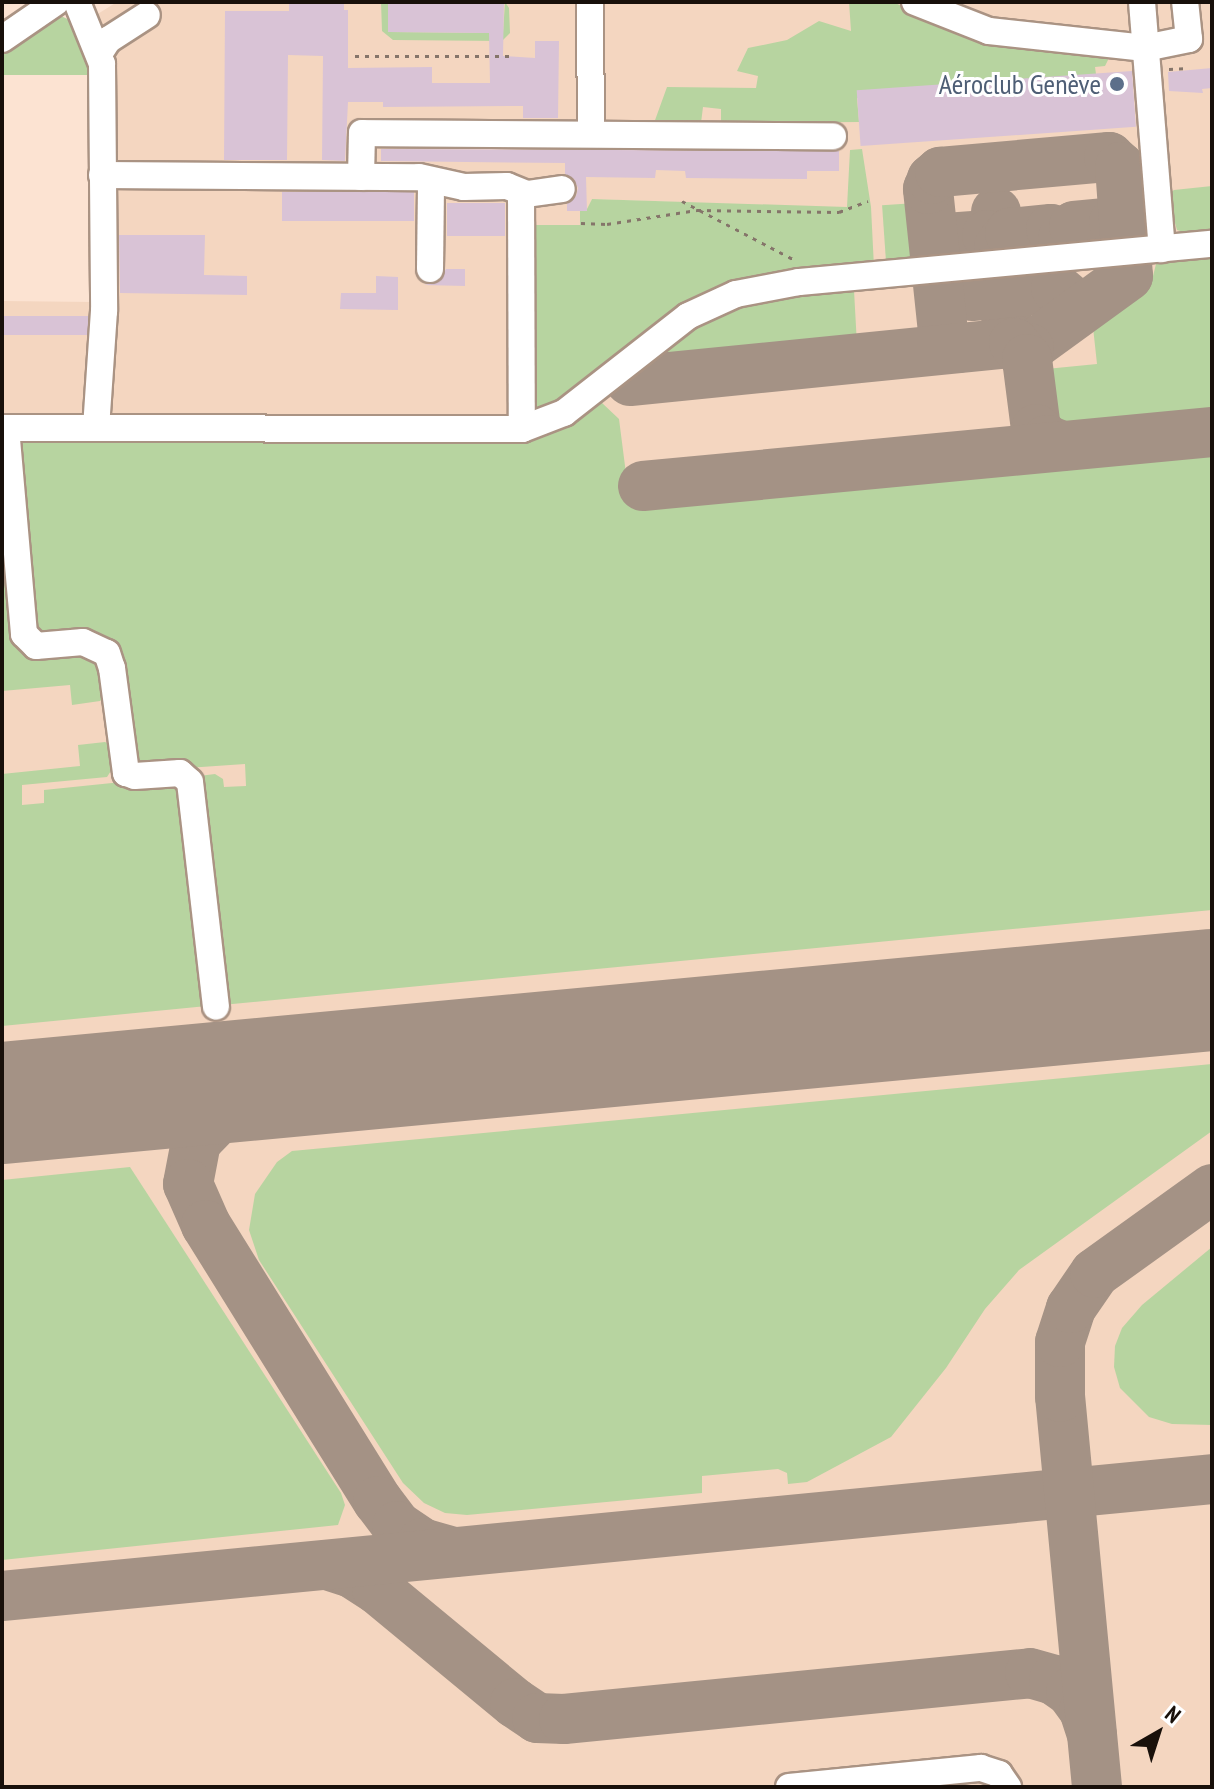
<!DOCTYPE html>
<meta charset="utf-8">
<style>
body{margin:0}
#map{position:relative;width:1214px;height:1789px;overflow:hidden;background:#fce3d2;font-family:"PT Sans Narrow",sans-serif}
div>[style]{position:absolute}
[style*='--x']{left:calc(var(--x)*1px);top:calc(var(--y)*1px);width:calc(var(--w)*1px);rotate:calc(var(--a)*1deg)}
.built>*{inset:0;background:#f4d6c0}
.green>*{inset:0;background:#b7d4a0;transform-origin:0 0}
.taxiway>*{height:50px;margin:-25px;padding:0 25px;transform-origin:25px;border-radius:25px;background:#a49285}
.runway>*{height:122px;margin:-61px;padding:0 61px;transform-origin:61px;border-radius:61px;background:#a49285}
.building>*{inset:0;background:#d9c3d6;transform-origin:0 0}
.path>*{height:3px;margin-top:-1.5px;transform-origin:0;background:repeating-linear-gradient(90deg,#85756a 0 4px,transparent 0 10px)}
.roads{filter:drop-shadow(2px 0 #aa9383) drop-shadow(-2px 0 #aa9383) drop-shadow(0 2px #aa9383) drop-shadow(0 -2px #aa9383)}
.minor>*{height:26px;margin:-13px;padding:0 13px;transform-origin:13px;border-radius:13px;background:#fff}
.dots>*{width:22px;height:22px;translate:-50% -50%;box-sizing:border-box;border:4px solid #fff;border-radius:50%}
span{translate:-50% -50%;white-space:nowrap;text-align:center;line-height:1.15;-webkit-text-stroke:6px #fff;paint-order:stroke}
.service-label{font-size:28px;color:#4e5e75}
.right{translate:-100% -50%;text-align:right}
.frame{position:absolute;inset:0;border:4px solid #18100a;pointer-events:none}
.north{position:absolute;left:1118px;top:1693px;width:80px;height:80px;-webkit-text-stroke:6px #fff;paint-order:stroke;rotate:39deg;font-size:22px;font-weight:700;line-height:32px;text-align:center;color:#18100a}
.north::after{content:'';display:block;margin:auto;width:28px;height:36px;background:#18100a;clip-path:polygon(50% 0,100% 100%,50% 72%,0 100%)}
</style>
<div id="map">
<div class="built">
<i style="clip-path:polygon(117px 2px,1212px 2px,1212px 1787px,2px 1787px,2px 428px,497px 431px,578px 403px,844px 208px,592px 199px,581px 225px,535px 225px,538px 410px,489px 419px,2px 416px,2px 301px,94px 302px,94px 70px,80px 25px)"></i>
</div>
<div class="green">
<i style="clip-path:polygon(381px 2px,388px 2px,389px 32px,503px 33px,505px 2px,509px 8px,510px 33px,502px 41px,393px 40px,382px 31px)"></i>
<i style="clip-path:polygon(849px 2px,893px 2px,936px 22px,1107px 56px,1108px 60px,1105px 66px,1095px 67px,1096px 74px,857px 98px,859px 122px,721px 123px,721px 109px,703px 107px,701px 123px,654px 123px,667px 87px,756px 88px,758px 76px,737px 71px,748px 48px,787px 40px,819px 21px,851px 31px)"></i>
<i style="clip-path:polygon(59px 15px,80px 25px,94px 75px,2px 75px,2px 51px)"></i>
<i style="clip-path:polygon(862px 149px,871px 207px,874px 267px,767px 279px,552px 409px,538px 410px,531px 405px,531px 229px,535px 225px,580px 225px,580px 211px,586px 211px,592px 199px,847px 207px,850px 150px)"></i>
<i style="clip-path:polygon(1212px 186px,1212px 231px,1194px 235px,1177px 230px,1167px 195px,1174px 190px)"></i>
<i style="left:916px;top:203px;width:60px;height:34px;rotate:86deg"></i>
<i style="clip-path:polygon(1212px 256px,1212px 425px,1066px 438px,1052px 431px,1043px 417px,1040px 379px,1046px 369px,1097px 364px,1092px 318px,1144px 280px,1152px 280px,1157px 260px)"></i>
<i style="clip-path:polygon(854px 290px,857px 345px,829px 348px,828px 358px,632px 374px,673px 339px,722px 310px,753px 300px)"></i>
<i style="clip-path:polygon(601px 402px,619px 419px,629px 497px,1212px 442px,1212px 910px,222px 1005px,191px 777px,215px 774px,223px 779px,224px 787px,246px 786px,245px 764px,143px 771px,136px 766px,120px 661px,33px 634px,17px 438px,514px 442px,546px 436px)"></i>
<i style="clip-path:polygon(2px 453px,20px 651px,84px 646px,93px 650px,107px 694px,100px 701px,72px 705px,70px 685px,2px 691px)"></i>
<i style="clip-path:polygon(105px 742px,112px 746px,116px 763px,107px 777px,22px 785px,22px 805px,44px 803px,44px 790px,180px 776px,207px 1006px,2px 1026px,2px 774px,80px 766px,78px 745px)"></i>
<i style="clip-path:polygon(1212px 1064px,1212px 1131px,1019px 1270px,985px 1309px,946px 1368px,891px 1437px,807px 1482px,788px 1484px,787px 1473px,778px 1469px,702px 1476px,702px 1493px,467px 1515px,445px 1513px,424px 1503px,403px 1483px,259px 1260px,249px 1230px,255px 1194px,277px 1162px,292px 1151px)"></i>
<i style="clip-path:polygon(130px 1167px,341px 1493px,345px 1505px,338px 1525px,2px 1560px,2px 1180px)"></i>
<i style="clip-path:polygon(1212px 1247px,1212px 1425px,1172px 1424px,1149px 1417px,1120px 1388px,1114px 1367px,1115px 1346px,1122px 1328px,1142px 1305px)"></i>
</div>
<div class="taxiway">
<i style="--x:996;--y:212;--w:125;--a:84.5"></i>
<i style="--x:1008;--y:336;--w:9;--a:49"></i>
<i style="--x:935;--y:251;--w:17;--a:-50"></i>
<i style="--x:946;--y:238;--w:41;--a:-4.2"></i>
<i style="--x:987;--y:235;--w:17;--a:45"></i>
<i style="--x:999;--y:247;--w:18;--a:-52"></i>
<i style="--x:1010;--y:233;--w:41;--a:-5.6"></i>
<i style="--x:1051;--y:229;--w:15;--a:37"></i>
<i style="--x:1063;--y:238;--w:16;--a:-47"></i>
<i style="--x:1074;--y:226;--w:40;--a:-5.7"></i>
<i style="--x:1114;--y:222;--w:18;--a:43"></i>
<i style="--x:972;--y:296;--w:84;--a:-5.4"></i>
<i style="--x:1056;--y:288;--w:17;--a:40"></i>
<i style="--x:958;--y:348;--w:11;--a:-153"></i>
<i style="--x:948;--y:343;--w:12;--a:-114"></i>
<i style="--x:943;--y:332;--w:144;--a:-96"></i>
<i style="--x:928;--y:189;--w:11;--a:-68"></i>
<i style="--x:932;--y:179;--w:11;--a:-41"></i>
<i style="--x:940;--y:172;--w:170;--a:-5.1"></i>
<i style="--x:1109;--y:157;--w:15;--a:42"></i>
<i style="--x:1120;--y:167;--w:109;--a:85.8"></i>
<i style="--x:1128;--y:276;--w:122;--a:144"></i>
<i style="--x:1029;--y:348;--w:11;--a:100"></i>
<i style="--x:630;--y:381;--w:386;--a:-5.7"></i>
<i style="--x:1014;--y:343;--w:21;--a:51"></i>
<i style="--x:1027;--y:359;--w:71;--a:82.7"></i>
<i style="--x:1036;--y:429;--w:16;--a:45"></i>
<i style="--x:1047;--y:440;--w:16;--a:22"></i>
<i style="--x:643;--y:486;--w:572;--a:-5.42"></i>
<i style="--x:257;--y:1079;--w:88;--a:134.1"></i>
<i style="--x:196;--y:1142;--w:43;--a:100.8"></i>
<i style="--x:188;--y:1184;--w:45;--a:66.3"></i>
<i style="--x:206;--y:1225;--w:325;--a:58.1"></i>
<i style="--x:378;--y:1501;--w:31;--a:53"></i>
<i style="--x:397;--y:1526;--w:30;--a:34"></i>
<i style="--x:422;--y:1543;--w:33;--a:16"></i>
<i style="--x:327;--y:1565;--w:26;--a:18"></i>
<i style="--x:352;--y:1573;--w:30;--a:33"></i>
<i style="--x:377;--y:1589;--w:179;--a:39.6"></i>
<i style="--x:515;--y:1703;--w:27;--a:34"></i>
<i style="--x:537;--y:1718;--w:27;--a:2"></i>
<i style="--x:564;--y:1719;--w:468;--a:-5.6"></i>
<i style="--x:1030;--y:1673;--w:25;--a:16"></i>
<i style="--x:1054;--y:1680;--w:21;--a:35"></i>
<i style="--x:1071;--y:1692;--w:22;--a:54"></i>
<i style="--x:1084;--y:1710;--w:25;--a:72"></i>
<i style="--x:2;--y:1596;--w:1216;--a:-5.52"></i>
<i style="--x:1097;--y:1787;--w:392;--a:-95.4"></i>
<i style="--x:1060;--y:1397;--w:55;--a:-90"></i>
<i style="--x:1060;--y:1342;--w:36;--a:-72"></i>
<i style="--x:1071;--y:1308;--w:42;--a:-55.6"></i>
<i style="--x:1095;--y:1273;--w:144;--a:-35.7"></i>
</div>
<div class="runway">
<i style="--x:2;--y:1103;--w:1215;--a:-5.34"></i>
</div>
<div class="building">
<i style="clip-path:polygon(289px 2px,344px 2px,344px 10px,348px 10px,348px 68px,432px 67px,432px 83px,490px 83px,489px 33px,388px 32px,388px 2px,504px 2px,503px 56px,535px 58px,535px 41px,559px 41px,558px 118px,523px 118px,523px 106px,383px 107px,383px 102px,348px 102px,345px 161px,322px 160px,323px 56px,288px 55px,287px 160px,224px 160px,225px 11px,289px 11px)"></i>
<i style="clip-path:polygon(1212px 68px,1212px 88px,1202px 89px,1203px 93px,1169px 91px,1168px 72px)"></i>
<i style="left:1132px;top:71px;width:56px;height:276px;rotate:86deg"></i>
<i style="clip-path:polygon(381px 149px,839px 151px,839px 171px,807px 171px,807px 179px,686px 178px,685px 171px,656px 170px,655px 178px,586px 177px,587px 211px,567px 211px,567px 204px,576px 196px,578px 188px,574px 179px,565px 174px,565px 163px,381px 161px)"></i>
<i style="left:282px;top:192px;width:132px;height:29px"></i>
<i style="left:447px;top:203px;width:58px;height:33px"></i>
<i style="clip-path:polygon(119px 235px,205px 235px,204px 275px,247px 276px,247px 295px,120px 293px)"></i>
<i style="clip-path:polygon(446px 269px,465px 269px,465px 286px,424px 285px,438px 282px)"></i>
<i style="clip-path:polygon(376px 276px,398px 277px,398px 310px,340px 309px,341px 293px,376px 293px)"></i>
<i style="left:2px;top:316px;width:86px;height:19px"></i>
</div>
<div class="path">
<i style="--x:355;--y:56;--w:156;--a:0"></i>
<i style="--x:1169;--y:69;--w:20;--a:-3"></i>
<i style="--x:682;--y:201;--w:127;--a:27.6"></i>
<i style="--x:581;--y:223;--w:26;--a:2"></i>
<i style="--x:607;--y:224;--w:91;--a:-8.8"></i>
<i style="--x:697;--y:210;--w:142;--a:0.8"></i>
<i style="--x:839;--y:212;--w:31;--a:-21"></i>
</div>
<div class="roads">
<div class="minor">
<i style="--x:77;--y:2;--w:67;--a:68"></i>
<i style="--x:102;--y:64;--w:247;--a:89.5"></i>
<i style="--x:104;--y:311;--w:117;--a:93.9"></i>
<i style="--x:590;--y:2;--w:130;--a:89.6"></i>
<i style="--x:915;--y:2;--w:79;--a:21.4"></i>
<i style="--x:989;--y:31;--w:157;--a:6.2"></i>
<i style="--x:1145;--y:48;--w:45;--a:-11.6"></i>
<i style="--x:1189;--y:39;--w:37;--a:-96"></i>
<i style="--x:1142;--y:2;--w:248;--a:85.4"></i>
<i style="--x:2;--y:39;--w:65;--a:-34.4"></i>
<i style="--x:99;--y:54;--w:17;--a:-57"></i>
<i style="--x:108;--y:40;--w:46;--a:-32.7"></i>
<i style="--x:102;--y:175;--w:317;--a:0.4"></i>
<i style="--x:419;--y:177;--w:46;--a:12.5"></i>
<i style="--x:464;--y:187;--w:43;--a:-1.3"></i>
<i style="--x:507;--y:186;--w:22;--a:22"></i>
<i style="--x:527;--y:194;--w:35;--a:-8"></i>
<i style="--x:361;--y:177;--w:44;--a:-88.7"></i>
<i style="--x:362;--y:133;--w:471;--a:0.4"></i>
<i style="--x:521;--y:194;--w:235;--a:89.8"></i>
<i style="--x:430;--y:269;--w:88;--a:-89.3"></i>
<i style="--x:2;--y:428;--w:520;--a:0.11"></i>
<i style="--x:522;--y:429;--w:45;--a:-20.9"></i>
<i style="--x:564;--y:413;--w:157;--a:-38"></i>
<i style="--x:688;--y:316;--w:53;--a:-24.6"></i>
<i style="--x:736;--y:294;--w:64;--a:-10.8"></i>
<i style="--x:799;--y:282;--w:415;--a:-5.3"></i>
<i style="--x:6;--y:428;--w:207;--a:85"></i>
<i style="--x:24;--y:634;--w:17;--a:45"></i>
<i style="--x:36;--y:646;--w:47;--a:-4.9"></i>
<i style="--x:83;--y:642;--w:26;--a:25"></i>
<i style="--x:107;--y:653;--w:16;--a:72"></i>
<i style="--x:112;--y:668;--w:106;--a:82.4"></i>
<i style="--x:126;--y:773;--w:9;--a:18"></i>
<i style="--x:135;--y:776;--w:45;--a:-3.8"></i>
<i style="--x:180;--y:773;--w:13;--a:42"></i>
<i style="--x:190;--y:782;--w:226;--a:83.4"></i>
<i style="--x:789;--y:1787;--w:193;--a:-5.7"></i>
<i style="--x:981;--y:1768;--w:19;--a:18"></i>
<i style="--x:999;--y:1774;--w:16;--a:55"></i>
</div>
</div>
<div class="dots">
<i style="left:1117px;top:84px;background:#5c6f8a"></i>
</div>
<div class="service-label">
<span class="right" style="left:1101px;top:84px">Aéroclub Genève</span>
</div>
<div class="frame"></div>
<div class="north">N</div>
</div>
